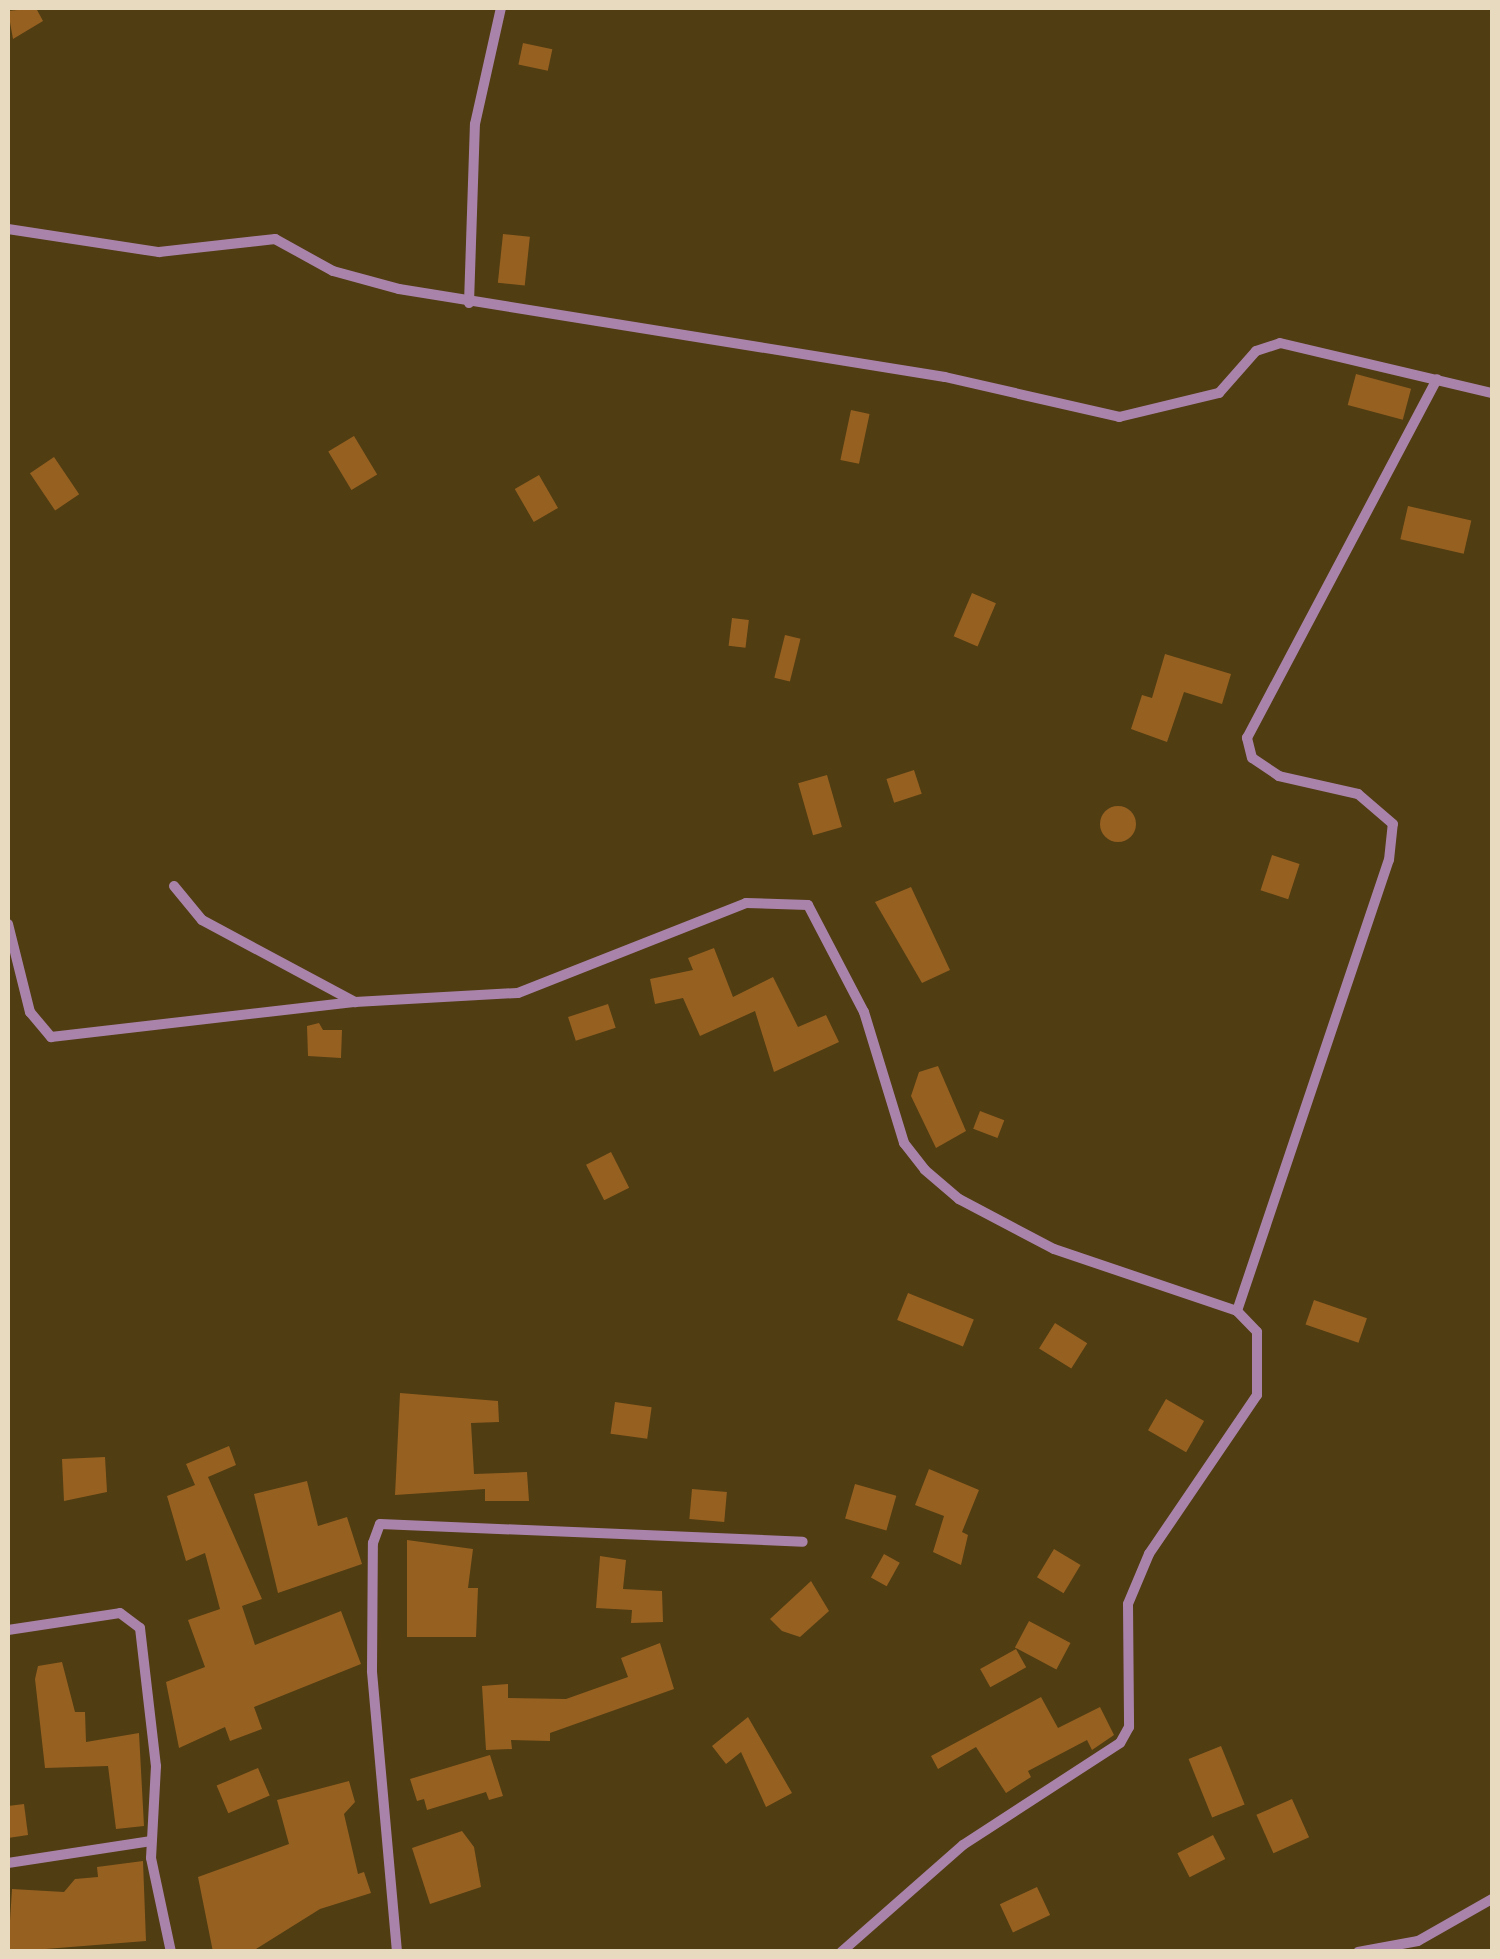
<!DOCTYPE html>
<style>
body{margin:0}
#map{position:relative;width:1500px;height:1959px;overflow:hidden;background:#503d12;font-family:"Titillium Web",sans-serif}
div>[style]{position:absolute}
[style*='--x']{left:calc(var(--x)*1px);top:calc(var(--y)*1px);width:calc(var(--w)*1px);rotate:calc(var(--a)*1deg)}
.building>*{inset:0;background:#966021;transform-origin:0 0}
.round{border-radius:50%}
.street>*{height:10px;margin:-5px;padding:0 5px;transform-origin:5px;border-radius:5px;background:#aa83ab}
span{translate:-50% -50%;white-space:nowrap;text-align:center;line-height:1.15;-webkit-text-stroke:8px #453304;paint-order:stroke}
.frame{position:absolute;inset:0;border:10px solid #e8dabe;pointer-events:none}
</style>
<div id="map">
<div class="building">
<i style="clip-path:polygon(36px 8px,43px 21px,13px 39px,8px 11px)"></i>
<i style="left:523px;top:43px;width:30px;height:22px;rotate:12deg"></i>
<i style="left:503px;top:234px;width:27px;height:49px;rotate:6deg"></i>
<i style="left:1356px;top:374px;width:57px;height:32px;rotate:15deg"></i>
<i style="left:851px;top:410px;width:19px;height:51px;rotate:12deg"></i>
<i style="left:354px;top:436px;width:45px;height:30px;rotate:59deg"></i>
<i style="left:54px;top:457px;width:45px;height:29px;rotate:56deg"></i>
<i style="left:539px;top:475px;width:38px;height:28px;rotate:60deg"></i>
<i style="left:1408px;top:506px;width:65px;height:34px;rotate:13deg"></i>
<i style="left:972px;top:593px;width:26px;height:47px;rotate:23deg"></i>
<i style="left:732px;top:618px;width:17px;height:28px;rotate:7deg"></i>
<i style="left:785px;top:635px;width:16px;height:44px;rotate:14deg"></i>
<i style="clip-path:polygon(1165px 654px,1231px 674px,1222px 704px,1184px 692px,1167px 742px,1131px 729px,1142px 695px,1152px 698px)"></i>
<i style="left:914px;top:770px;width:25px;height:29px;rotate:72deg"></i>
<i style="left:827px;top:775px;width:54px;height:30px;rotate:74deg"></i>
<i class="round" style="left:1100px;top:806px;width:36px;height:36px"></i>
<i style="left:1272px;top:855px;width:29px;height:37px;rotate:18deg"></i>
<i style="clip-path:polygon(911px 887px,950px 970px,922px 983px,875px 902px)"></i>
<i style="clip-path:polygon(714px 948px,733px 997px,773px 977px,798px 1027px,826px 1015px,839px 1042px,774px 1072px,755px 1011px,700px 1036px,683px 998px,655px 1004px,650px 979px,693px 970px,688px 958px)"></i>
<i style="left:608px;top:1004px;width:25px;height:42px;rotate:72deg"></i>
<i style="clip-path:polygon(319px 1023px,323px 1030px,342px 1030px,341px 1058px,308px 1056px,307px 1026px)"></i>
<i style="clip-path:polygon(938px 1066px,966px 1131px,936px 1148px,911px 1096px,919px 1072px)"></i>
<i style="left:980px;top:1111px;width:26px;height:19px;rotate:21deg"></i>
<i style="left:611px;top:1152px;width:40px;height:28px;rotate:63deg"></i>
<i style="left:908px;top:1293px;width:71px;height:29px;rotate:22deg"></i>
<i style="left:1314px;top:1300px;width:56px;height:26px;rotate:19deg"></i>
<i style="left:1055px;top:1323px;width:38px;height:30px;rotate:32deg"></i>
<i style="clip-path:polygon(400px 1393px,498px 1401px,499px 1422px,471px 1423px,474px 1474px,527px 1472px,529px 1501px,485px 1501px,485px 1489px,395px 1495px)"></i>
<i style="left:1166px;top:1399px;width:44px;height:36px;rotate:30deg"></i>
<i style="left:615px;top:1402px;width:37px;height:32px;rotate:8deg"></i>
<i style="clip-path:polygon(229px 1446px,236px 1465px,208px 1477px,262px 1599px,242px 1606px,255px 1645px,341px 1611px,361px 1664px,254px 1707px,262px 1729px,230px 1741px,225px 1727px,179px 1748px,166px 1682px,205px 1667px,188px 1620px,220px 1609px,205px 1553px,186px 1561px,167px 1496px,195px 1485px,186px 1464px)"></i>
<i style="clip-path:polygon(105px 1457px,107px 1492px,64px 1501px,62px 1459px)"></i>
<i style="clip-path:polygon(929px 1469px,979px 1490px,962px 1532px,968px 1535px,961px 1565px,933px 1552px,944px 1516px,915px 1505px)"></i>
<i style="clip-path:polygon(307px 1481px,318px 1526px,347px 1517px,362px 1564px,278px 1593px,254px 1494px)"></i>
<i style="left:855px;top:1484px;width:43px;height:36px;rotate:16deg"></i>
<i style="left:692px;top:1489px;width:35px;height:30px;rotate:5deg"></i>
<i style="clip-path:polygon(407px 1540px,473px 1549px,468px 1588px,478px 1588px,476px 1637px,407px 1637px)"></i>
<i style="left:1054px;top:1549px;width:31px;height:33px;rotate:31deg"></i>
<i style="left:884px;top:1554px;width:18px;height:27px;rotate:29deg"></i>
<i style="clip-path:polygon(600px 1556px,626px 1560px,623px 1589px,662px 1591px,663px 1622px,631px 1623px,632px 1610px,596px 1608px)"></i>
<i style="clip-path:polygon(811px 1581px,829px 1611px,800px 1637px,782px 1631px,770px 1619px)"></i>
<i style="left:1029px;top:1621px;width:47px;height:30px;rotate:28deg"></i>
<i style="clip-path:polygon(660px 1643px,674px 1689px,550px 1733px,550px 1741px,511px 1740px,512px 1749px,486px 1750px,482px 1686px,508px 1684px,508px 1698px,566px 1699px,628px 1677px,621px 1658px)"></i>
<i style="left:1016px;top:1649px;width:21px;height:41px;rotate:61deg"></i>
<i style="clip-path:polygon(62px 1662px,75px 1712px,85px 1712px,86px 1742px,139px 1733px,144px 1826px,116px 1829px,108px 1766px,45px 1768px,35px 1679px,38px 1666px)"></i>
<i style="clip-path:polygon(1041px 1697px,1058px 1728px,1100px 1707px,1114px 1735px,1092px 1750px,1087px 1740px,1028px 1771px,1031px 1777px,1006px 1793px,976px 1747px,938px 1769px,931px 1756px)"></i>
<i style="clip-path:polygon(748px 1717px,792px 1793px,766px 1807px,741px 1752px,726px 1764px,712px 1746px)"></i>
<i style="left:1221px;top:1746px;width:63px;height:35px;rotate:68deg"></i>
<i style="clip-path:polygon(490px 1755px,503px 1796px,489px 1800px,486px 1792px,427px 1810px,424px 1799px,417px 1801px,410px 1779px)"></i>
<i style="left:258px;top:1768px;width:30px;height:45px;rotate:67deg"></i>
<i style="clip-path:polygon(349px 1781px,355px 1802px,344px 1814px,358px 1874px,364px 1872px,371px 1893px,320px 1909px,251px 1952px,213px 1952px,198px 1877px,289px 1844px,277px 1800px)"></i>
<i style="left:1292px;top:1799px;width:42px;height:39px;rotate:66deg"></i>
<i style="clip-path:polygon(24px 1804px,28px 1835px,8px 1838px,8px 1806px)"></i>
<i style="clip-path:polygon(462px 1831px,474px 1847px,481px 1887px,430px 1904px,412px 1848px)"></i>
<i style="left:1213px;top:1835px;width:27px;height:40px;rotate:63deg"></i>
<i style="clip-path:polygon(143px 1861px,146px 1941px,8px 1952px,12px 1889px,64px 1892px,75px 1879px,98px 1877px,97px 1867px)"></i>
<i style="left:1037px;top:1887px;width:31px;height:41px;rotate:65deg"></i>
</div>
<div class="street">
<i style="--x:8;--y:229;--w:153;--a:8.7"></i>
<i style="--x:159;--y:252;--w:117;--a:-6.4"></i>
<i style="--x:275;--y:239;--w:66;--a:28.9"></i>
<i style="--x:333;--y:271;--w:68;--a:15.3"></i>
<i style="--x:399;--y:289;--w:553;--a:9.16"></i>
<i style="--x:945;--y:377;--w:179;--a:12.9"></i>
<i style="--x:1119;--y:417;--w:103;--a:-13.5"></i>
<i style="--x:1219;--y:393;--w:56;--a:-48.6"></i>
<i style="--x:1256;--y:351;--w:25;--a:-18"></i>
<i style="--x:1280;--y:343;--w:218;--a:13.3"></i>
<i style="--x:469;--y:303;--w:179;--a:-88.1"></i>
<i style="--x:475;--y:124;--w:119;--a:-77.4"></i>
<i style="--x:174;--y:886;--w:44;--a:50.5"></i>
<i style="--x:202;--y:920;--w:174;--a:28.2"></i>
<i style="--x:355;--y:1002;--w:163;--a:-3.2"></i>
<i style="--x:518;--y:993;--w:245;--a:-21.5"></i>
<i style="--x:746;--y:903;--w:62;--a:1.8"></i>
<i style="--x:808;--y:905;--w:121;--a:62.4"></i>
<i style="--x:864;--y:1012;--w:137;--a:73"></i>
<i style="--x:904;--y:1143;--w:34;--a:52"></i>
<i style="--x:925;--y:1170;--w:45;--a:40.5"></i>
<i style="--x:959;--y:1199;--w:107;--a:27.8"></i>
<i style="--x:1054;--y:1249;--w:193;--a:18.7"></i>
<i style="--x:1237;--y:1311;--w:29;--a:46"></i>
<i style="--x:1257;--y:1332;--w:63;--a:90"></i>
<i style="--x:1257;--y:1395;--w:192;--a:124.2"></i>
<i style="--x:1149;--y:1554;--w:54;--a:112.8"></i>
<i style="--x:1128;--y:1604;--w:123;--a:89.5"></i>
<i style="--x:1129;--y:1727;--w:18;--a:119"></i>
<i style="--x:1120;--y:1743;--w:187;--a:147"></i>
<i style="--x:963;--y:1845;--w:162;--a:138.7"></i>
<i style="--x:8;--y:924;--w:91;--a:76"></i>
<i style="--x:30;--y:1012;--w:33;--a:50"></i>
<i style="--x:51;--y:1037;--w:305;--a:-6.6"></i>
<i style="--x:1237;--y:1311;--w:476;--a:-71.4"></i>
<i style="--x:1389;--y:860;--w:36;--a:-84"></i>
<i style="--x:1393;--y:824;--w:46;--a:-139.4"></i>
<i style="--x:1358;--y:794;--w:81;--a:-167.2"></i>
<i style="--x:1279;--y:776;--w:32;--a:-146"></i>
<i style="--x:1252;--y:758;--w:21;--a:-104"></i>
<i style="--x:1247;--y:738;--w:406;--a:-62.1"></i>
<i style="--x:8;--y:1630;--w:113;--a:-8.6"></i>
<i style="--x:120;--y:1613;--w:25;--a:37"></i>
<i style="--x:140;--y:1628;--w:139;--a:83.4"></i>
<i style="--x:156;--y:1766;--w:92;--a:93.1"></i>
<i style="--x:151;--y:1858;--w:96;--a:78"></i>
<i style="--x:8;--y:1863;--w:145;--a:-8.7"></i>
<i style="--x:397;--y:1952;--w:282;--a:-95.1"></i>
<i style="--x:372;--y:1671;--w:128;--a:-89.6"></i>
<i style="--x:373;--y:1543;--w:20;--a:-70"></i>
<i style="--x:380;--y:1524;--w:423;--a:2.4"></i>
<i style="--x:1358;--y:1952;--w:61;--a:-10.4"></i>
<i style="--x:1418;--y:1941;--w:85;--a:-29.6"></i>
</div>
<div class="frame"></div>
</div>
